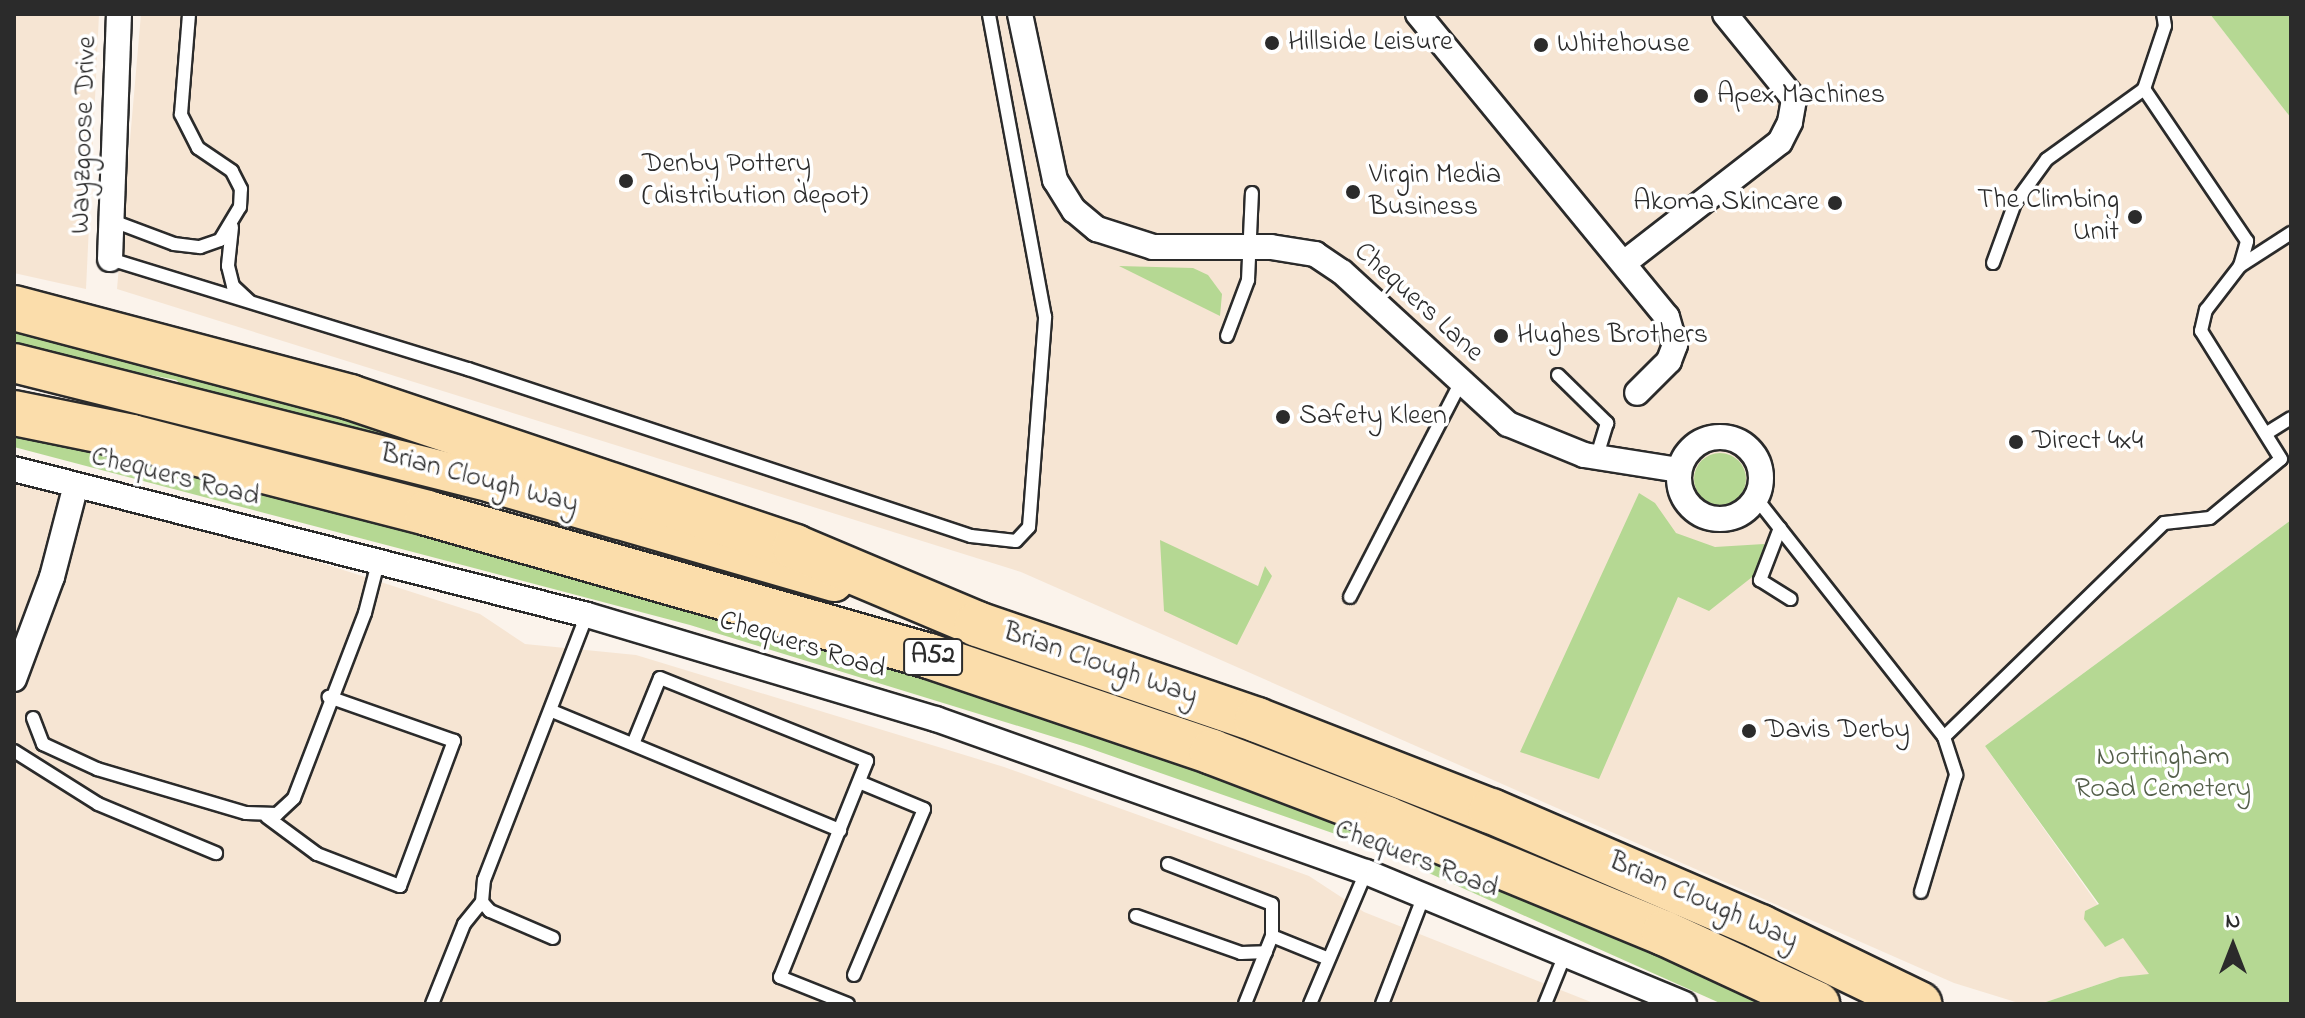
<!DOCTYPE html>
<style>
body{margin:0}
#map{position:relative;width:2305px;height:1018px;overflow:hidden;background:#fbf3eb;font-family:"Indie Flower",sans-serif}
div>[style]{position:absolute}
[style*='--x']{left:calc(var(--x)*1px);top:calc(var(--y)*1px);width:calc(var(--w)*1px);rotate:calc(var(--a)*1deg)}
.built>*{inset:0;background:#f6e5d3}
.green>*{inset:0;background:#b5d893}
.round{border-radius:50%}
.roads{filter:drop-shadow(2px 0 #2b2b2b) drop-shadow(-2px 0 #2b2b2b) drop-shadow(0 2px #2b2b2b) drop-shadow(0 -2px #2b2b2b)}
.lane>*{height:12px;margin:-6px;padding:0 6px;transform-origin:6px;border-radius:6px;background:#fff}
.street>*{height:24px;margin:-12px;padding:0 12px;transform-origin:12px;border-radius:12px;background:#fff}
.street>.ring{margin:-12px;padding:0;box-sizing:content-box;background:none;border:24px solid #fff;border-radius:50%}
.primary>*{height:38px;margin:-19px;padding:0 19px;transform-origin:19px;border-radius:19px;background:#fbddab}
.highway>*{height:44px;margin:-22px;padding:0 22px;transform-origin:22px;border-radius:22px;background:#fbddab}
.dots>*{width:22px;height:22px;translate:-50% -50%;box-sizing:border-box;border:4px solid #fff;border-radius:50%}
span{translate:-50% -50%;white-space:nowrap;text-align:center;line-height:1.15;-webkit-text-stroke:7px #fff;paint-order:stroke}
.shield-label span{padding:2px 6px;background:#fff;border:2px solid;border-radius:6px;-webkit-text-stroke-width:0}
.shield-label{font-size:26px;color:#2b2b2b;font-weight:700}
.poi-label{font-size:28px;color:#2b2b2b}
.left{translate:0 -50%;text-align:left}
.right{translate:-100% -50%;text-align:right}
.street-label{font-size:28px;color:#2b2b2b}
.park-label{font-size:28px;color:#545f4a}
.frame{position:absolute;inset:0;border:16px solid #2b2b2b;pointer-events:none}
.north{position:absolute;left:2193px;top:906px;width:80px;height:80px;-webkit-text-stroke:6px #fff;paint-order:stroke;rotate:0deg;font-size:22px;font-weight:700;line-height:32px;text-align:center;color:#2b2b2b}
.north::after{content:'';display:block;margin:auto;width:28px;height:36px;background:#2b2b2b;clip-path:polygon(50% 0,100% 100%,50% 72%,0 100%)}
</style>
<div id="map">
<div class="built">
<i style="clip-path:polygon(14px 14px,99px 14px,86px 289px,14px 273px)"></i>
<i style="clip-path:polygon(141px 14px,2210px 14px,2291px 118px,2291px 520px,1985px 746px,2098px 905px,2086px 911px,2104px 946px,2140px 928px,2171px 973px,2120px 977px,2040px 1004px,2022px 1004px,1954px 983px,1021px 572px,117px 289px)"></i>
<i style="clip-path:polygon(14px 464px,480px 614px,525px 644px,636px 655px,1004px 767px,1309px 876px,1364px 912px,1596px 1004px,14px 1004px)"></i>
</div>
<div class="green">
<i style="clip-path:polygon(2210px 14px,2291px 14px,2291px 118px)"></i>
<i style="clip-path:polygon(1119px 266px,1193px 268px,1208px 275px,1222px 294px,1220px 316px)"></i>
<i style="clip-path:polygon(14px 325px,452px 445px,451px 458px,186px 389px,176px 380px,14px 348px)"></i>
<i style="clip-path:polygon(14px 432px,137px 457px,332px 507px,1030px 709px,1359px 827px,1767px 1004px,1722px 1004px,1364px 844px,1083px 746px,690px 625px,14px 447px)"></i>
<i class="round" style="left:1694px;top:453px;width:52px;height:52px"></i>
<i style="clip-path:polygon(1639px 493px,1655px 503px,1676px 533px,1715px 547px,1764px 544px,1775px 559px,1709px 611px,1678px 597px,1599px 779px,1520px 752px)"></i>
<i style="clip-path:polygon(2291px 520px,2291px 1004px,2040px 1004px,2120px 977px,2149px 974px,2123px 938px,2105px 947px,2084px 919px,2085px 911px,2099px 904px,1985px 746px)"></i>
<i style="clip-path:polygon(1160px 540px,1258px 586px,1265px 566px,1272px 576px,1237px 645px,1164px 611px)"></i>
</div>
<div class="roads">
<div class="lane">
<i style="--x:113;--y:221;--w:65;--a:20.7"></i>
<i style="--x:174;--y:244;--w:26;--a:7"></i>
<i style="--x:200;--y:247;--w:21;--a:-19"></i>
<i style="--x:220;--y:240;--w:39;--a:-59"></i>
<i style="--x:240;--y:207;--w:18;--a:-87"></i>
<i style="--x:241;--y:189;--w:20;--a:-117"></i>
<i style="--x:232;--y:171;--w:41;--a:-145.9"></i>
<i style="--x:198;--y:148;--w:38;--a:-117"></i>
<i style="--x:181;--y:114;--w:100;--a:-85.4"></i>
<i style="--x:232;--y:227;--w:39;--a:96"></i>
<i style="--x:228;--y:266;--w:21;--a:76"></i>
<i style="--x:233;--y:286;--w:22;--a:43"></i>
<i style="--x:110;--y:259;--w:375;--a:17.1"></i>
<i style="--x:468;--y:369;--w:530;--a:18.37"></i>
<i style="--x:971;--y:536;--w:45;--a:6.3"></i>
<i style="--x:1016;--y:541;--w:19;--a:-47"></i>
<i style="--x:1029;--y:527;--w:211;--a:-85.6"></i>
<i style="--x:1045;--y:317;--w:308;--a:-100.5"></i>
<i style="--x:1993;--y:263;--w:64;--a:-69.9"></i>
<i style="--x:2015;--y:203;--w:54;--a:-54"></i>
<i style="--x:2047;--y:159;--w:120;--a:-35.8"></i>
<i style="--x:2240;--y:266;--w:61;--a:-32.9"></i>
<i style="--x:1227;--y:336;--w:60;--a:-69.4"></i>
<i style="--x:1248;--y:280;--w:87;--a:-87.4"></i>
<i style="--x:1558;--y:375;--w:69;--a:44.4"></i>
<i style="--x:1607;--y:423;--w:37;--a:107"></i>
<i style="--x:2267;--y:433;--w:28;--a:-32"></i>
<i style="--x:1756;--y:498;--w:304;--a:51.8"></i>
<i style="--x:1944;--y:737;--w:40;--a:72"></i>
<i style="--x:1956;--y:775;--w:122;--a:106.7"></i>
<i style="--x:1780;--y:528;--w:56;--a:111"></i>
<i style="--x:1760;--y:580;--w:36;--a:32"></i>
<i style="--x:1350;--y:597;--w:242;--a:-62.7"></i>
<i style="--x:552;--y:711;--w:312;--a:22.5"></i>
<i style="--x:33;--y:718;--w:28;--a:69"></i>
<i style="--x:43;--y:744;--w:60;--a:24.8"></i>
<i style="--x:97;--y:769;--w:155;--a:16.5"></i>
<i style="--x:246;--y:813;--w:31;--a:2"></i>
<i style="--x:277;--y:814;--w:23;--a:-43"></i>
<i style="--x:294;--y:798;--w:198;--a:-69"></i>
<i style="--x:365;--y:613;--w:56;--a:-75.5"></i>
<i style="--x:1944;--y:737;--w:307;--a:-44.2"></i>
<i style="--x:2164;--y:523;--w:46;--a:-6.2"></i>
<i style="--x:2210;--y:518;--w:92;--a:-39.7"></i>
<i style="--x:2281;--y:459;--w:151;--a:-122"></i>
<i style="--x:2201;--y:331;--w:22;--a:-77"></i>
<i style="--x:2206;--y:310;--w:56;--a:-52.3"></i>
<i style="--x:2240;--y:266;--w:26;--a:-74"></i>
<i style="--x:2247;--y:241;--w:184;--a:-124.1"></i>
<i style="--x:2144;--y:89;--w:66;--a:-71.6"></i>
<i style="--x:2165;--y:26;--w:12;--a:-99"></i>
<i style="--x:633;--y:744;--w:71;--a:-67.8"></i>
<i style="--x:660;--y:678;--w:223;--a:21.8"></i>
<i style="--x:867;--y:761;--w:233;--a:111.9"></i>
<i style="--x:780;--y:977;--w:73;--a:21.7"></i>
<i style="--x:14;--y:751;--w:99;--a:32.2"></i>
<i style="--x:98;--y:804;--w:128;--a:22.6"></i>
<i style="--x:267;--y:817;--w:62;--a:36.5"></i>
<i style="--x:317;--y:854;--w:89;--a:21.1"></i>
<i style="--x:400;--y:886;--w:155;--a:-69.6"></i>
<i style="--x:454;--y:741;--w:133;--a:-160.6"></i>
<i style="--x:1168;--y:864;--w:111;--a:21"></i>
<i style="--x:1272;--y:904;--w:32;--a:90"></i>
<i style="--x:1272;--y:936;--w:73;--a:111.7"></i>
<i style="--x:1136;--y:916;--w:111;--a:19.4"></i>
<i style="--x:1241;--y:953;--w:25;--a:-2"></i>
<i style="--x:1272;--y:936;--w:61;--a:22"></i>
<i style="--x:553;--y:938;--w:69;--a:-156.8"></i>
<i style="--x:490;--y:911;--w:12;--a:-132"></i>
<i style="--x:482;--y:902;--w:22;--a:-85"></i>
<i style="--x:484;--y:880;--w:284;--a:-68.8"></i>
<i style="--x:854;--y:975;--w:180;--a:-67.1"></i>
<i style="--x:924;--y:809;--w:70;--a:-157.4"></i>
<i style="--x:432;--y:1004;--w:86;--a:-68.2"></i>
<i style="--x:464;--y:924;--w:28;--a:-51"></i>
<i style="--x:1310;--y:1004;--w:143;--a:-67"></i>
<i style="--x:1382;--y:1004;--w:117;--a:-68.9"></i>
<i style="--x:1545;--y:1004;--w:56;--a:-68"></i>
</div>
<div class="street">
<i style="--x:1020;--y:14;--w:170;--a:78.1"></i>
<i style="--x:1055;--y:180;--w:36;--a:58"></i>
<i style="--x:1074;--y:210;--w:30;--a:40"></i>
<i style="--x:1097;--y:229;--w:59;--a:17.8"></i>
<i style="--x:1153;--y:247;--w:118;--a:0"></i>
<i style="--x:1271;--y:247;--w:45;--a:9"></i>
<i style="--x:1315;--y:254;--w:32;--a:34"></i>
<i style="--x:1342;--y:272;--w:225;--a:42.5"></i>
<i style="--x:1508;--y:424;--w:82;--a:22.2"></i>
<i style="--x:1584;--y:455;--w:96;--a:9"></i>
<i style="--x:1418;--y:14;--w:392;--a:50.6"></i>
<i style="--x:1667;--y:317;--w:29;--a:74"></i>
<i style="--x:1675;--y:345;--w:17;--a:111"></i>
<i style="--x:1669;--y:361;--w:45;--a:135"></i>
<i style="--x:110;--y:259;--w:245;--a:-87.9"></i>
<i style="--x:1624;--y:263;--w:197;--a:-37.8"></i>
<i style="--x:1780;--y:142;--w:22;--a:-63"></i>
<i style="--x:1790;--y:122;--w:23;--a:-80"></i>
<i style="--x:1794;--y:99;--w:109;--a:-129.1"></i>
<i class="ring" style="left:1679px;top:437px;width:58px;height:58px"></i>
<i style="--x:14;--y:469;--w:591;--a:14.29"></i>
<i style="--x:587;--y:615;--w:364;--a:16.6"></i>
<i style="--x:936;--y:719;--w:456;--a:19.6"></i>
<i style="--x:1366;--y:872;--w:344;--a:22.5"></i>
<i style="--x:14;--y:679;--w:109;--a:-69.6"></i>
<i style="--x:52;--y:577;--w:95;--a:-75.4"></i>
</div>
<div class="primary">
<i style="--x:14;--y:363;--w:492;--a:14.1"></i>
<i style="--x:491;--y:483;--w:357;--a:16.1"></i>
</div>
<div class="highway">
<i style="--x:14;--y:308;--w:348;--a:14.8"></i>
<i style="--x:350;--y:397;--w:470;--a:18.6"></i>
<i style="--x:795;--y:547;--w:198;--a:22.9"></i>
<i style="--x:977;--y:624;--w:296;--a:18.9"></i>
<i style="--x:1257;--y:720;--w:251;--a:21.3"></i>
<i style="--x:1491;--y:811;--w:293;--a:23.3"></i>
<i style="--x:1760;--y:927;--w:177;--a:25.8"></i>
<i style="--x:14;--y:413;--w:120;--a:11.5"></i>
<i style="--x:132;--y:437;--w:305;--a:14.4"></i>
<i style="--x:427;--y:513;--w:522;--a:15.9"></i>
<i style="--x:929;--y:656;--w:299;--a:18.7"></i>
<i style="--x:1212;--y:752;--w:187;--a:20.9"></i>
<i style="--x:1387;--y:819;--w:300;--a:22.4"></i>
<i style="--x:1664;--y:933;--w:169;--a:24.9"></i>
</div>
</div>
<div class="dots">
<i style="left:1272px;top:43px;background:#2b2b2b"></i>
<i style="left:1541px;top:45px;background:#2b2b2b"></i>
<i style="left:1701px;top:96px;background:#2b2b2b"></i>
<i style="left:626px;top:181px;background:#2b2b2b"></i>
<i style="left:1353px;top:192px;background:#2b2b2b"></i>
<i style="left:1835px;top:203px;background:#2b2b2b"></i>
<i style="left:2135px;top:217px;background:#2b2b2b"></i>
<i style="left:1501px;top:336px;background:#2b2b2b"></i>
<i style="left:1283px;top:417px;background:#2b2b2b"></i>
<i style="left:2016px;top:442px;background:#2b2b2b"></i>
<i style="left:1749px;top:731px;background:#2b2b2b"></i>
</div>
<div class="shield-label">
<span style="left:933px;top:657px">A52</span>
</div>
<div class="poi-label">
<span class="left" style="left:1288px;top:43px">Hillside Leisure</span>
<span class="left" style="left:1557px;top:45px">Whitehouse</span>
<span class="left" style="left:1717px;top:96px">Apex Machines</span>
<span class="left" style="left:642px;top:181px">Denby Pottery<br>(distribution depot)</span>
<span class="left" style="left:1369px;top:192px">Virgin Media<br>Business</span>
<span class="right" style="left:2119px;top:217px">The Climbing<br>Unit</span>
<span class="right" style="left:1819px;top:203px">Akoma Skincare</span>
<span class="left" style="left:1517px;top:336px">Hughes Brothers</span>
<span class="left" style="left:1299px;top:417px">Safety Kleen</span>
<span class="left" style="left:2032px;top:442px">Direct 4x4</span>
<span class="left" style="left:1765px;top:731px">Davis Derby</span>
</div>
<div class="street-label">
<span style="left:85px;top:135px;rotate:-88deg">Wayzgoose Drive</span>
<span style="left:1418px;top:303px;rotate:42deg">Chequers Lane</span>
<span style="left:175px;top:478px;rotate:14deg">Chequers Road</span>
<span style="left:479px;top:480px;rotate:15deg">Brian Clough Way</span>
<span style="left:802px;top:646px;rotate:17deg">Chequers Road</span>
<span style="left:1100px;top:665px;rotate:19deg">Brian Clough Way</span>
<span style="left:1416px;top:860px;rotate:21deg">Chequers Road</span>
<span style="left:1703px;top:902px;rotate:24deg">Brian Clough Way</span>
</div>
<div class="park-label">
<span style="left:2163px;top:774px">Nottingham<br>Road Cemetery</span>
</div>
<div class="frame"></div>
<div class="north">N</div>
</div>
